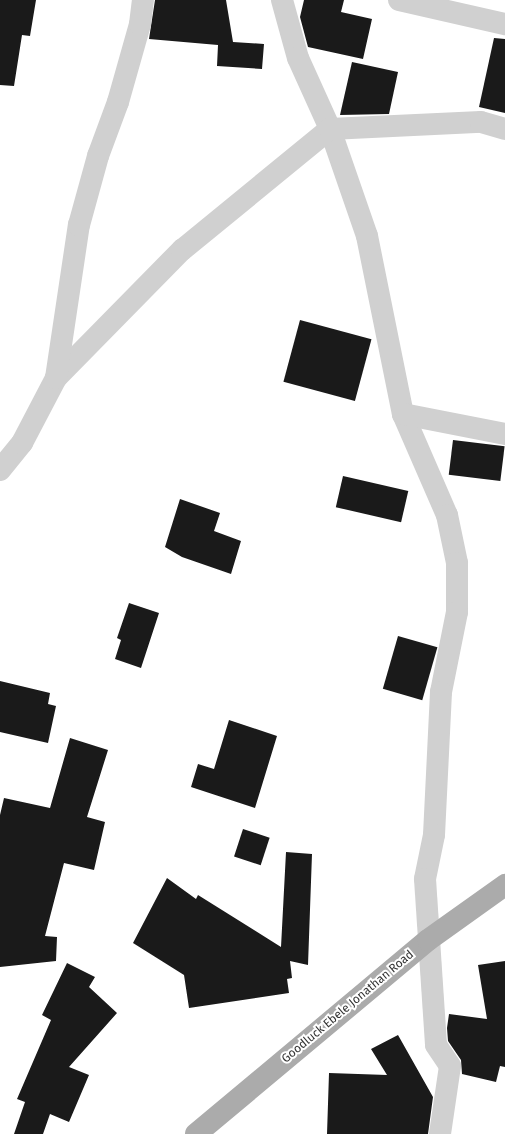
<!DOCTYPE html>
<style>
body{margin:0}
#map{position:relative;width:505px;height:1134px;overflow:hidden;background:#fff;font-family:"Fira Sans",sans-serif}
div>[style]{position:absolute}
[style*='--x']{left:calc(var(--x)*1px);top:calc(var(--y)*1px);width:calc(var(--w)*1px);rotate:calc(var(--a)*1deg)}
.building>*{inset:0;background:#1a1a1a;transform-origin:0 0}
.minor>*{height:22px;margin:-11px;padding:0 11px;transform-origin:11px;border-radius:11px;background:#d0d0d0}
.major>*{height:22px;margin:-11px;padding:0 11px;transform-origin:11px;border-radius:11px;background:#ababab}
span{translate:-50% -50%;white-space:nowrap;text-align:center;line-height:1.15;-webkit-text-stroke:4px #fff;paint-order:stroke}
.street-label{font-size:12px;color:#333}
</style>
<div id="map">
<div class="building">
<i style="clip-path:polygon(0 0,36px 0,30px 36px,22px 35px,14px 86px,0 85px)"></i>
<i style="clip-path:polygon(155px 0,226px 0,233px 42px,264px 44px,262px 69px,217px 66px,218px 45px,149px 39px)"></i>
<i style="clip-path:polygon(304px 0,344px 0,341px 12px,372px 19px,363px 59px,308px 47px,300px 17px)"></i>
<i style="clip-path:polygon(494px 38px,505px 39px,505px 113px,479px 107px)"></i>
<i style="clip-path:polygon(352px 62px,398px 72px,389px 114px,340px 115px)"></i>
<i style="left:300px;top:320px;width:74px;height:64px;rotate:15deg"></i>
<i style="left:453px;top:440px;width:52px;height:35px;rotate:7deg"></i>
<i style="left:343px;top:476px;width:67px;height:32px;rotate:13deg"></i>
<i style="clip-path:polygon(180px 499px,220px 513px,214px 531px,241px 541px,231px 574px,182px 557px,165px 547px)"></i>
<i style="clip-path:polygon(129px 603px,159px 613px,141px 668px,115px 659px,121px 640px,117px 638px)"></i>
<i style="left:398px;top:636px;width:41px;height:55px;rotate:16deg"></i>
<i style="clip-path:polygon(0 681px,50px 693px,48px 704px,56px 706px,48px 743px,0 732px)"></i>
<i style="clip-path:polygon(229px 720px,277px 736px,255px 808px,191px 787px,198px 764px,214px 769px)"></i>
<i style="clip-path:polygon(70px 738px,108px 750px,87px 817px,105px 822px,94px 870px,64px 863px,45px 936px,57px 937px,56px 961px,0 967px,0 815px,4px 798px,50px 808px)"></i>
<i style="left:243px;top:829px;width:28px;height:29px;rotate:18deg"></i>
<i style="clip-path:polygon(286px 852px,312px 854px,308px 965px,290px 961px,292px 978px,287px 979px,289px 993px,189px 1008px,184px 975px,133px 943px,167px 878px,196px 899px,198px 895px,281px 947px)"></i>
<i style="clip-path:polygon(505px 961px,505px 1067px,500px 1066px,496px 1082px,462px 1074px,461px 1060px,448px 1041px,447px 1028px,449px 1014px,487px 1019px,478px 965px)"></i>
<i style="clip-path:polygon(67px 963px,95px 977px,89px 987px,117px 1013px,69px 1067px,89px 1075px,69px 1122px,50px 1114px,43px 1134px,14px 1134px,25px 1102px,17px 1099px,51px 1020px,42px 1015px)"></i>
<i style="clip-path:polygon(398px 1035px,433px 1097px,428px 1134px,327px 1134px,329px 1073px,387px 1075px,371px 1049px)"></i>
</div>
<div class="minor">
<i style="--x:282;--y:0;--w:60;--a:74.6"></i>
<i style="--x:298;--y:58;--w:78;--a:65.7"></i>
<i style="--x:330;--y:129;--w:113;--a:70.9"></i>
<i style="--x:367;--y:236;--w:182;--a:78.6"></i>
<i style="--x:403;--y:414;--w:110;--a:66.5"></i>
<i style="--x:447;--y:515;--w:49;--a:78.2"></i>
<i style="--x:457;--y:563;--w:49;--a:90"></i>
<i style="--x:457;--y:612;--w:82;--a:101.3"></i>
<i style="--x:441;--y:692;--w:143;--a:92.8"></i>
<i style="--x:434;--y:835;--w:45;--a:101.6"></i>
<i style="--x:425;--y:879;--w:166;--a:86.2"></i>
<i style="--x:436;--y:1045;--w:25;--a:56"></i>
<i style="--x:450;--y:1066;--w:69;--a:98.4"></i>
<i style="--x:399;--y:0;--w:109;--a:12.8"></i>
<i style="--x:56;--y:378;--w:180;--a:-45.5"></i>
<i style="--x:182;--y:250;--w:191;--a:-39.3"></i>
<i style="--x:330;--y:129;--w:151;--a:-2.7"></i>
<i style="--x:481;--y:122;--w:25;--a:16"></i>
<i style="--x:403;--y:414;--w:104;--a:11.1"></i>
<i style="--x:0;--y:470;--w:35;--a:-51"></i>
<i style="--x:22;--y:443;--w:73;--a:-62.4"></i>
<i style="--x:56;--y:378;--w:155;--a:-81.5"></i>
<i style="--x:79;--y:225;--w:72;--a:-74.6"></i>
<i style="--x:98;--y:156;--w:58;--a:-69.7"></i>
<i style="--x:118;--y:102;--w:81;--a:-74.2"></i>
<i style="--x:140;--y:24;--w:24;--a:-83"></i>
</div>
<div class="major">
<i style="--x:196;--y:1134;--w:302;--a:-39.9"></i>
<i style="--x:428;--y:940;--w:95;--a:-35.5"></i>
</div>
<div class="street-label">
<span style="left:348px;top:1007px;rotate:-40deg">Goodluck Ebele Jonathan Road</span>
</div>
</div>
